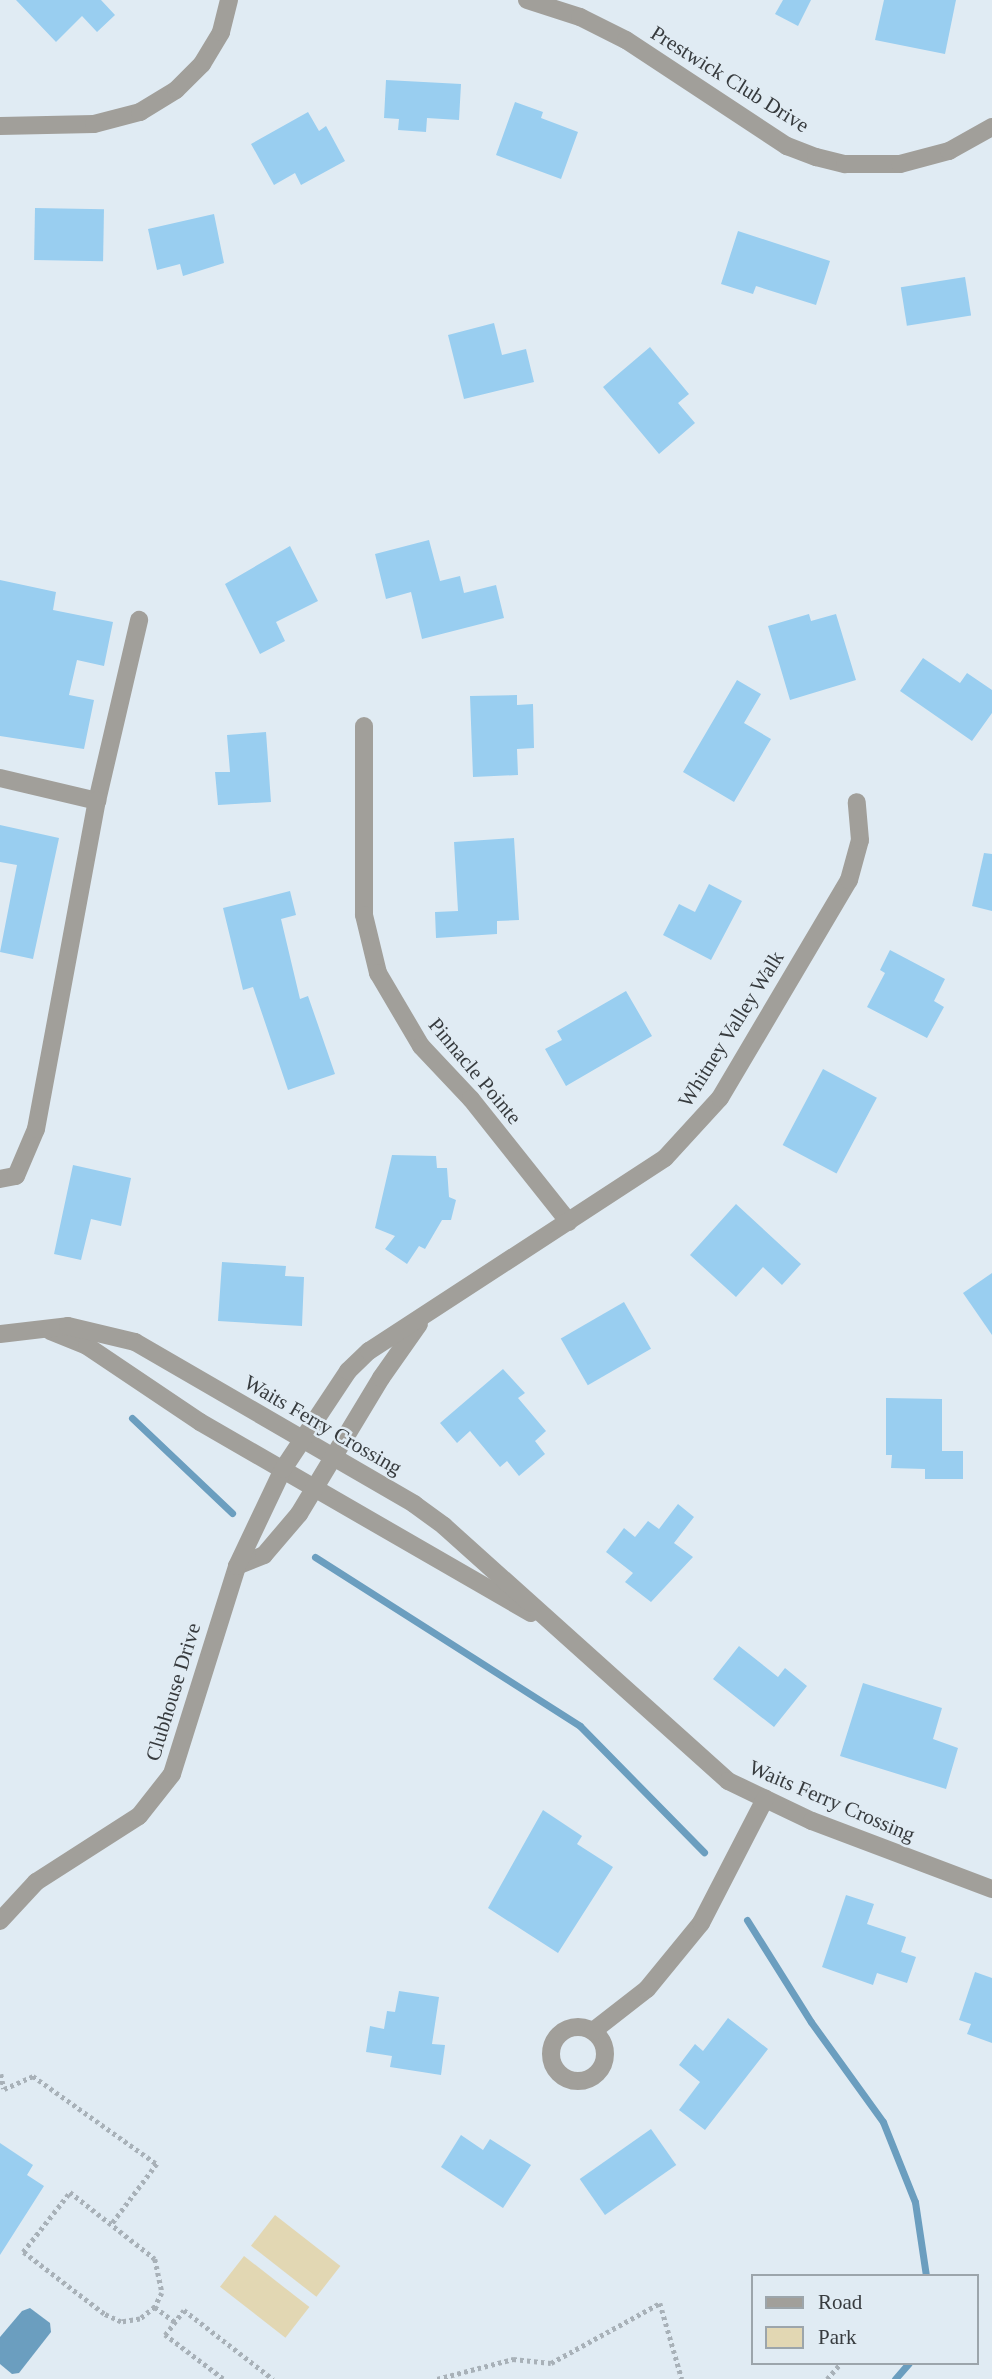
<!DOCTYPE html>
<style>
body{margin:0}
#map{position:relative;width:992px;height:2379px;overflow:hidden;background:#e0ebf3;font-family:"Times New Roman",serif}
div>[style]{position:absolute}
[style*='--x']{left:calc(var(--x)*1px);top:calc(var(--y)*1px);width:calc(var(--w)*1px);rotate:calc(var(--a)*1deg)}
.green>*{inset:0;background:#e2d7b3;transform-origin:0 0}
.water>*{inset:0;background:#6b9ebf}
.stream>*{height:7px;margin:-3.5px;padding:0 3.5px;transform-origin:3.5px;border-radius:3.5px;background:#6b9ebf}
.building>*{inset:0;background:#99cef0;transform-origin:0 0}
.path>*{height:4.5px;margin-top:-2.25px;transform-origin:0;background:repeating-linear-gradient(90deg,#a8b1b8 0 3.5px,transparent 0 7px)}
.minor>*{height:18px;margin:-9px;padding:0 9px;transform-origin:9px;border-radius:9px;background:#a19f9a}
.minor>.ring{margin:-9px;padding:0;box-sizing:content-box;background:none;border:18px solid #a19f9a;border-radius:50%}
span{translate:-50% -50%;white-space:nowrap;text-align:center;line-height:1.15;-webkit-text-stroke:5px #e0ebf3;paint-order:stroke}
.street-label{font-size:21px;color:#373b3e}
.legend{position:absolute;left:751px;top:2274px;width:228px;height:91px;box-sizing:border-box;background:#e0ebf3;border:2px solid #9ca5ab;margin:0;padding:9px 12px;list-style:none;font-size:21px;color:#373b3e}
.legend li{display:flex;align-items:center;gap:14px;height:35px}
.legend b{width:35px;border:2px solid #9ca5ab}
</style>
<div id="map">
<div class="green">
<i style="left:275px;top:2215px;width:83px;height:39px;rotate:38deg"></i>
<i style="left:244px;top:2256px;width:83px;height:39px;rotate:38deg"></i>
</div>
<div class="water">
<i style="clip-path:polygon(30px 2308px,50px 2323px,51px 2332px,19px 2373px,12px 2374px,0 2364px,0 2337px,22px 2311px)"></i>
</div>
<div class="stream">
<i style="--x:132;--y:1418;--w:138;--a:43.5"></i>
<i style="--x:315;--y:1557;--w:314;--a:32.5"></i>
<i style="--x:580;--y:1726;--w:177;--a:45.5"></i>
<i style="--x:747;--y:1920;--w:120;--a:57.9"></i>
<i style="--x:811;--y:2022;--w:123;--a:54.2"></i>
<i style="--x:883;--y:2122;--w:86;--a:68.2"></i>
<i style="--x:915;--y:2202;--w:75;--a:81.5"></i>
<i style="--x:895;--y:2379;--w:21;--a:-49"></i>
</div>
<div class="building">
<i style="clip-path:polygon(16px 0,101px 0,115px 15px,97px 32px,82px 16px,56px 42px)"></i>
<i style="clip-path:polygon(783px 0,811px 0,798px 26px,775px 14px)"></i>
<i style="clip-path:polygon(884px 0,956px 0,945px 54px,875px 40px)"></i>
<i style="clip-path:polygon(386px 80px,461px 84px,459px 120px,427px 118px,426px 132px,398px 130px,399px 119px,384px 118px)"></i>
<i style="clip-path:polygon(515px 102px,543px 112px,541px 118px,578px 132px,561px 179px,496px 155px)"></i>
<i style="clip-path:polygon(308px 112px,319px 131px,326px 126px,345px 161px,301px 185px,295px 173px,274px 185px,251px 144px)"></i>
<i style="left:35px;top:208px;width:69px;height:52px;rotate:1deg"></i>
<i style="clip-path:polygon(214px 214px,224px 263px,183px 276px,180px 264px,157px 270px,148px 229px)"></i>
<i style="clip-path:polygon(738px 231px,830px 261px,816px 305px,756px 286px,753px 294px,721px 284px)"></i>
<i style="left:965px;top:277px;width:39px;height:65px;rotate:81deg"></i>
<i style="clip-path:polygon(494px 323px,502px 355px,526px 349px,534px 382px,464px 399px,448px 335px)"></i>
<i style="clip-path:polygon(650px 347px,689px 394px,678px 403px,695px 423px,659px 454px,603px 387px)"></i>
<i style="clip-path:polygon(429px 540px,440px 581px,460px 576px,464px 593px,496px 585px,504px 618px,422px 639px,411px 592px,386px 599px,375px 554px)"></i>
<i style="clip-path:polygon(290px 546px,318px 601px,276px 622px,285px 641px,260px 654px,225px 584px)"></i>
<i style="clip-path:polygon(0 580px,56px 592px,53px 610px,113px 622px,104px 666px,77px 660px,69px 695px,94px 700px,84px 749px,0 736px)"></i>
<i style="clip-path:polygon(809px 614px,811px 621px,836px 614px,856px 680px,790px 700px,768px 626px)"></i>
<i style="clip-path:polygon(923px 658px,960px 683px,967px 673px,992px 690px,992px 713px,972px 741px,900px 691px)"></i>
<i style="clip-path:polygon(737px 680px,761px 694px,744px 723px,771px 739px,734px 802px,683px 772px)"></i>
<i style="clip-path:polygon(517px 695px,517px 705px,533px 704px,534px 748px,517px 749px,518px 775px,473px 777px,470px 696px)"></i>
<i style="clip-path:polygon(266px 732px,271px 802px,218px 805px,215px 772px,230px 772px,227px 735px)"></i>
<i style="clip-path:polygon(0 825px,59px 838px,33px 959px,0 952px,17px 865px,0 862px)"></i>
<i style="clip-path:polygon(514px 838px,519px 920px,497px 921px,497px 934px,436px 938px,435px 912px,458px 911px,454px 842px)"></i>
<i style="clip-path:polygon(984px 853px,992px 854px,992px 911px,972px 906px)"></i>
<i style="clip-path:polygon(709px 884px,742px 901px,711px 960px,663px 935px,679px 904px,695px 912px)"></i>
<i style="clip-path:polygon(290px 891px,296px 915px,281px 919px,300px 999px,308px 996px,335px 1074px,288px 1090px,253px 987px,243px 990px,223px 908px)"></i>
<i style="clip-path:polygon(890px 950px,945px 979px,934px 1001px,944px 1007px,927px 1038px,867px 1007px,885px 973px,880px 970px)"></i>
<i style="clip-path:polygon(626px 991px,652px 1036px,566px 1086px,545px 1049px,562px 1040px,557px 1031px)"></i>
<i style="left:823px;top:1069px;width:61px;height:86px;rotate:28deg"></i>
<i style="clip-path:polygon(392px 1155px,436px 1156px,437px 1168px,447px 1168px,449px 1197px,456px 1200px,451px 1220px,442px 1220px,425px 1249px,419px 1246px,407px 1264px,385px 1249px,395px 1236px,375px 1228px)"></i>
<i style="clip-path:polygon(73px 1165px,131px 1178px,121px 1226px,91px 1219px,81px 1260px,54px 1254px)"></i>
<i style="clip-path:polygon(736px 1204px,801px 1264px,782px 1285px,763px 1267px,736px 1297px,690px 1255px)"></i>
<i style="clip-path:polygon(222px 1262px,286px 1266px,285px 1276px,304px 1277px,302px 1326px,218px 1321px)"></i>
<i style="clip-path:polygon(992px 1273px,992px 1335px,963px 1293px)"></i>
<i style="left:624px;top:1302px;width:54px;height:73px;rotate:60deg"></i>
<i style="clip-path:polygon(503px 1369px,525px 1393px,518px 1398px,546px 1431px,535px 1441px,545px 1454px,519px 1476px,507px 1461px,500px 1467px,470px 1431px,457px 1443px,440px 1423px)"></i>
<i style="clip-path:polygon(886px 1398px,942px 1399px,942px 1451px,963px 1451px,963px 1479px,925px 1479px,925px 1469px,891px 1468px,892px 1455px,886px 1455px)"></i>
<i style="clip-path:polygon(678px 1504px,694px 1517px,674px 1543px,693px 1557px,651px 1602px,625px 1582px,633px 1573px,606px 1552px,624px 1528px,635px 1537px,648px 1521px,659px 1529px)"></i>
<i style="clip-path:polygon(739px 1646px,778px 1677px,785px 1668px,807px 1686px,774px 1727px,713px 1679px)"></i>
<i style="clip-path:polygon(863px 1683px,942px 1708px,933px 1739px,958px 1748px,946px 1789px,840px 1756px)"></i>
<i style="clip-path:polygon(543px 1810px,582px 1836px,577px 1844px,613px 1867px,558px 1953px,488px 1908px)"></i>
<i style="clip-path:polygon(846px 1895px,874px 1904px,867px 1924px,906px 1937px,901px 1952px,916px 1957px,907px 1983px,877px 1973px,873px 1985px,822px 1967px)"></i>
<i style="clip-path:polygon(975px 1972px,992px 1978px,992px 2043px,967px 2034px,971px 2024px,959px 2020px)"></i>
<i style="clip-path:polygon(399px 1991px,439px 1997px,432px 2044px,445px 2045px,441px 2075px,390px 2067px,392px 2056px,366px 2052px,370px 2026px,384px 2029px,387px 2011px,395px 2012px)"></i>
<i style="clip-path:polygon(728px 2018px,768px 2049px,705px 2130px,679px 2110px,700px 2082px,679px 2065px,695px 2044px,703px 2051px)"></i>
<i style="left:651px;top:2129px;width:44px;height:87px;rotate:55deg"></i>
<i style="clip-path:polygon(461px 2135px,483px 2150px,490px 2139px,531px 2165px,503px 2208px,441px 2167px)"></i>
<i style="clip-path:polygon(0 2143px,33px 2165px,27px 2175px,44px 2186px,0 2255px)"></i>
</div>
<div class="path">
<i style="--x:1;--y:2074;--w:15;--a:79"></i>
<i style="--x:4;--y:2089;--w:32;--a:-24"></i>
<i style="--x:33;--y:2076;--w:152;--a:35.4"></i>
<i style="--x:157;--y:2164;--w:75;--a:126.9"></i>
<i style="--x:70;--y:2192;--w:108;--a:38.2"></i>
<i style="--x:155;--y:2259;--w:35;--a:78"></i>
<i style="--x:162;--y:2293;--w:16;--a:117"></i>
<i style="--x:155;--y:2307;--w:19;--a:141"></i>
<i style="--x:140;--y:2319;--w:19;--a:171"></i>
<i style="--x:121;--y:2322;--w:19;--a:-155"></i>
<i style="--x:104;--y:2314;--w:102;--a:-142.6"></i>
<i style="--x:23;--y:2252;--w:76;--a:-51.9"></i>
<i style="--x:155;--y:2307;--w:25;--a:37"></i>
<i style="--x:223;--y:2379;--w:73;--a:-142.8"></i>
<i style="--x:165;--y:2335;--w:31;--a:-53"></i>
<i style="--x:184;--y:2310;--w:113;--a:37.8"></i>
<i style="--x:437;--y:2379;--w:79;--a:-14.7"></i>
<i style="--x:513;--y:2359;--w:38;--a:6"></i>
<i style="--x:551;--y:2363;--w:124;--a:-28.8"></i>
<i style="--x:660;--y:2303;--w:79;--a:73.9"></i>
<i style="--x:827;--y:2379;--w:21;--a:-49"></i>
</div>
<div class="minor">
<i style="--x:527;--y:0;--w:56;--a:17.8"></i>
<i style="--x:580;--y:17;--w:51;--a:26.6"></i>
<i style="--x:626;--y:40;--w:193;--a:33.4"></i>
<i style="--x:787;--y:146;--w:31;--a:21"></i>
<i style="--x:816;--y:157;--w:30;--a:14"></i>
<i style="--x:845;--y:164;--w:55;--a:0"></i>
<i style="--x:900;--y:164;--w:51;--a:-14.9"></i>
<i style="--x:949;--y:151;--w:49;--a:-29.2"></i>
<i style="--x:0;--y:126;--w:94;--a:-1.2"></i>
<i style="--x:94;--y:124;--w:48;--a:-14.6"></i>
<i style="--x:140;--y:112;--w:42;--a:-31.4"></i>
<i style="--x:176;--y:90;--w:37;--a:-45"></i>
<i style="--x:202;--y:64;--w:37;--a:-59"></i>
<i style="--x:221;--y:32;--w:33;--a:-76"></i>
<i style="--x:364;--y:726;--w:189;--a:90"></i>
<i style="--x:364;--y:915;--w:60;--a:76.4"></i>
<i style="--x:378;--y:973;--w:85;--a:59.5"></i>
<i style="--x:421;--y:1046;--w:73;--a:46.7"></i>
<i style="--x:471;--y:1099;--w:157;--a:51.5"></i>
<i style="--x:0;--y:778;--w:100;--a:13.3"></i>
<i style="--x:97;--y:801;--w:186;--a:-76.9"></i>
<i style="--x:0;--y:1179;--w:16;--a:-11"></i>
<i style="--x:16;--y:1176;--w:51;--a:-66.9"></i>
<i style="--x:36;--y:1129;--w:334;--a:-79.5"></i>
<i style="--x:50;--y:1331;--w:40;--a:22"></i>
<i style="--x:87;--y:1346;--w:136;--a:33.9"></i>
<i style="--x:200;--y:1422;--w:382;--a:30"></i>
<i style="--x:0;--y:1334;--w:68;--a:-6.7"></i>
<i style="--x:68;--y:1326;--w:69;--a:13.4"></i>
<i style="--x:135;--y:1342;--w:323;--a:30.1"></i>
<i style="--x:414;--y:1504;--w:37;--a:36"></i>
<i style="--x:444;--y:1526;--w:382;--a:41.9"></i>
<i style="--x:728;--y:1781;--w:93;--a:25.5"></i>
<i style="--x:812;--y:1821;--w:192;--a:20.7"></i>
<i style="--x:237;--y:1566;--w:29;--a:-22"></i>
<i style="--x:264;--y:1555;--w:54;--a:-49.5"></i>
<i style="--x:299;--y:1514;--w:159;--a:-58.9"></i>
<i style="--x:381;--y:1378;--w:66;--a:-54.9"></i>
<i style="--x:0;--y:1921;--w:53;--a:-47.3"></i>
<i style="--x:36;--y:1882;--w:122;--a:-32.7"></i>
<i style="--x:139;--y:1816;--w:53;--a:-51.8"></i>
<i style="--x:172;--y:1774;--w:218;--a:-72.6"></i>
<i style="--x:237;--y:1566;--w:107;--a:-64.6"></i>
<i style="--x:283;--y:1469;--w:118;--a:-56.4"></i>
<i style="--x:348;--y:1371;--w:29;--a:-44"></i>
<i style="--x:369;--y:1351;--w:353;--a:-33.1"></i>
<i style="--x:665;--y:1158;--w:81;--a:-47.5"></i>
<i style="--x:720;--y:1098;--w:253;--a:-59.4"></i>
<i style="--x:849;--y:880;--w:41;--a:-74.6"></i>
<i style="--x:860;--y:840;--w:38;--a:-95"></i>
<i class="ring" style="left:551px;top:2027px;width:36px;height:36px"></i>
<i style="--x:593;--y:2031;--w:68;--a:-37.9"></i>
<i style="--x:647;--y:1989;--w:85;--a:-50.7"></i>
<i style="--x:701;--y:1923;--w:140;--a:-62.7"></i>
</div>
<div class="street-label">
<span style="left:730px;top:79px;rotate:32deg">Prestwick Club Drive</span>
<span style="left:731px;top:1029px;rotate:-58deg">Whitney Valley Walk</span>
<span style="left:475px;top:1071px;rotate:50deg">Pinnacle Pointe</span>
<span style="left:323px;top:1425px;rotate:30deg">Waits Ferry Crossing</span>
<span style="left:173px;top:1692px;rotate:-73deg">Clubhouse Drive</span>
<span style="left:832px;top:1801px;rotate:23deg">Waits Ferry Crossing</span>
</div>
<ul class="legend">
<li><b style="height:9px;background:#a19f9a"></b>Road</li>
<li><b style="height:19px;background:#e2d7b3"></b>Park</li>
</ul>
</div>
